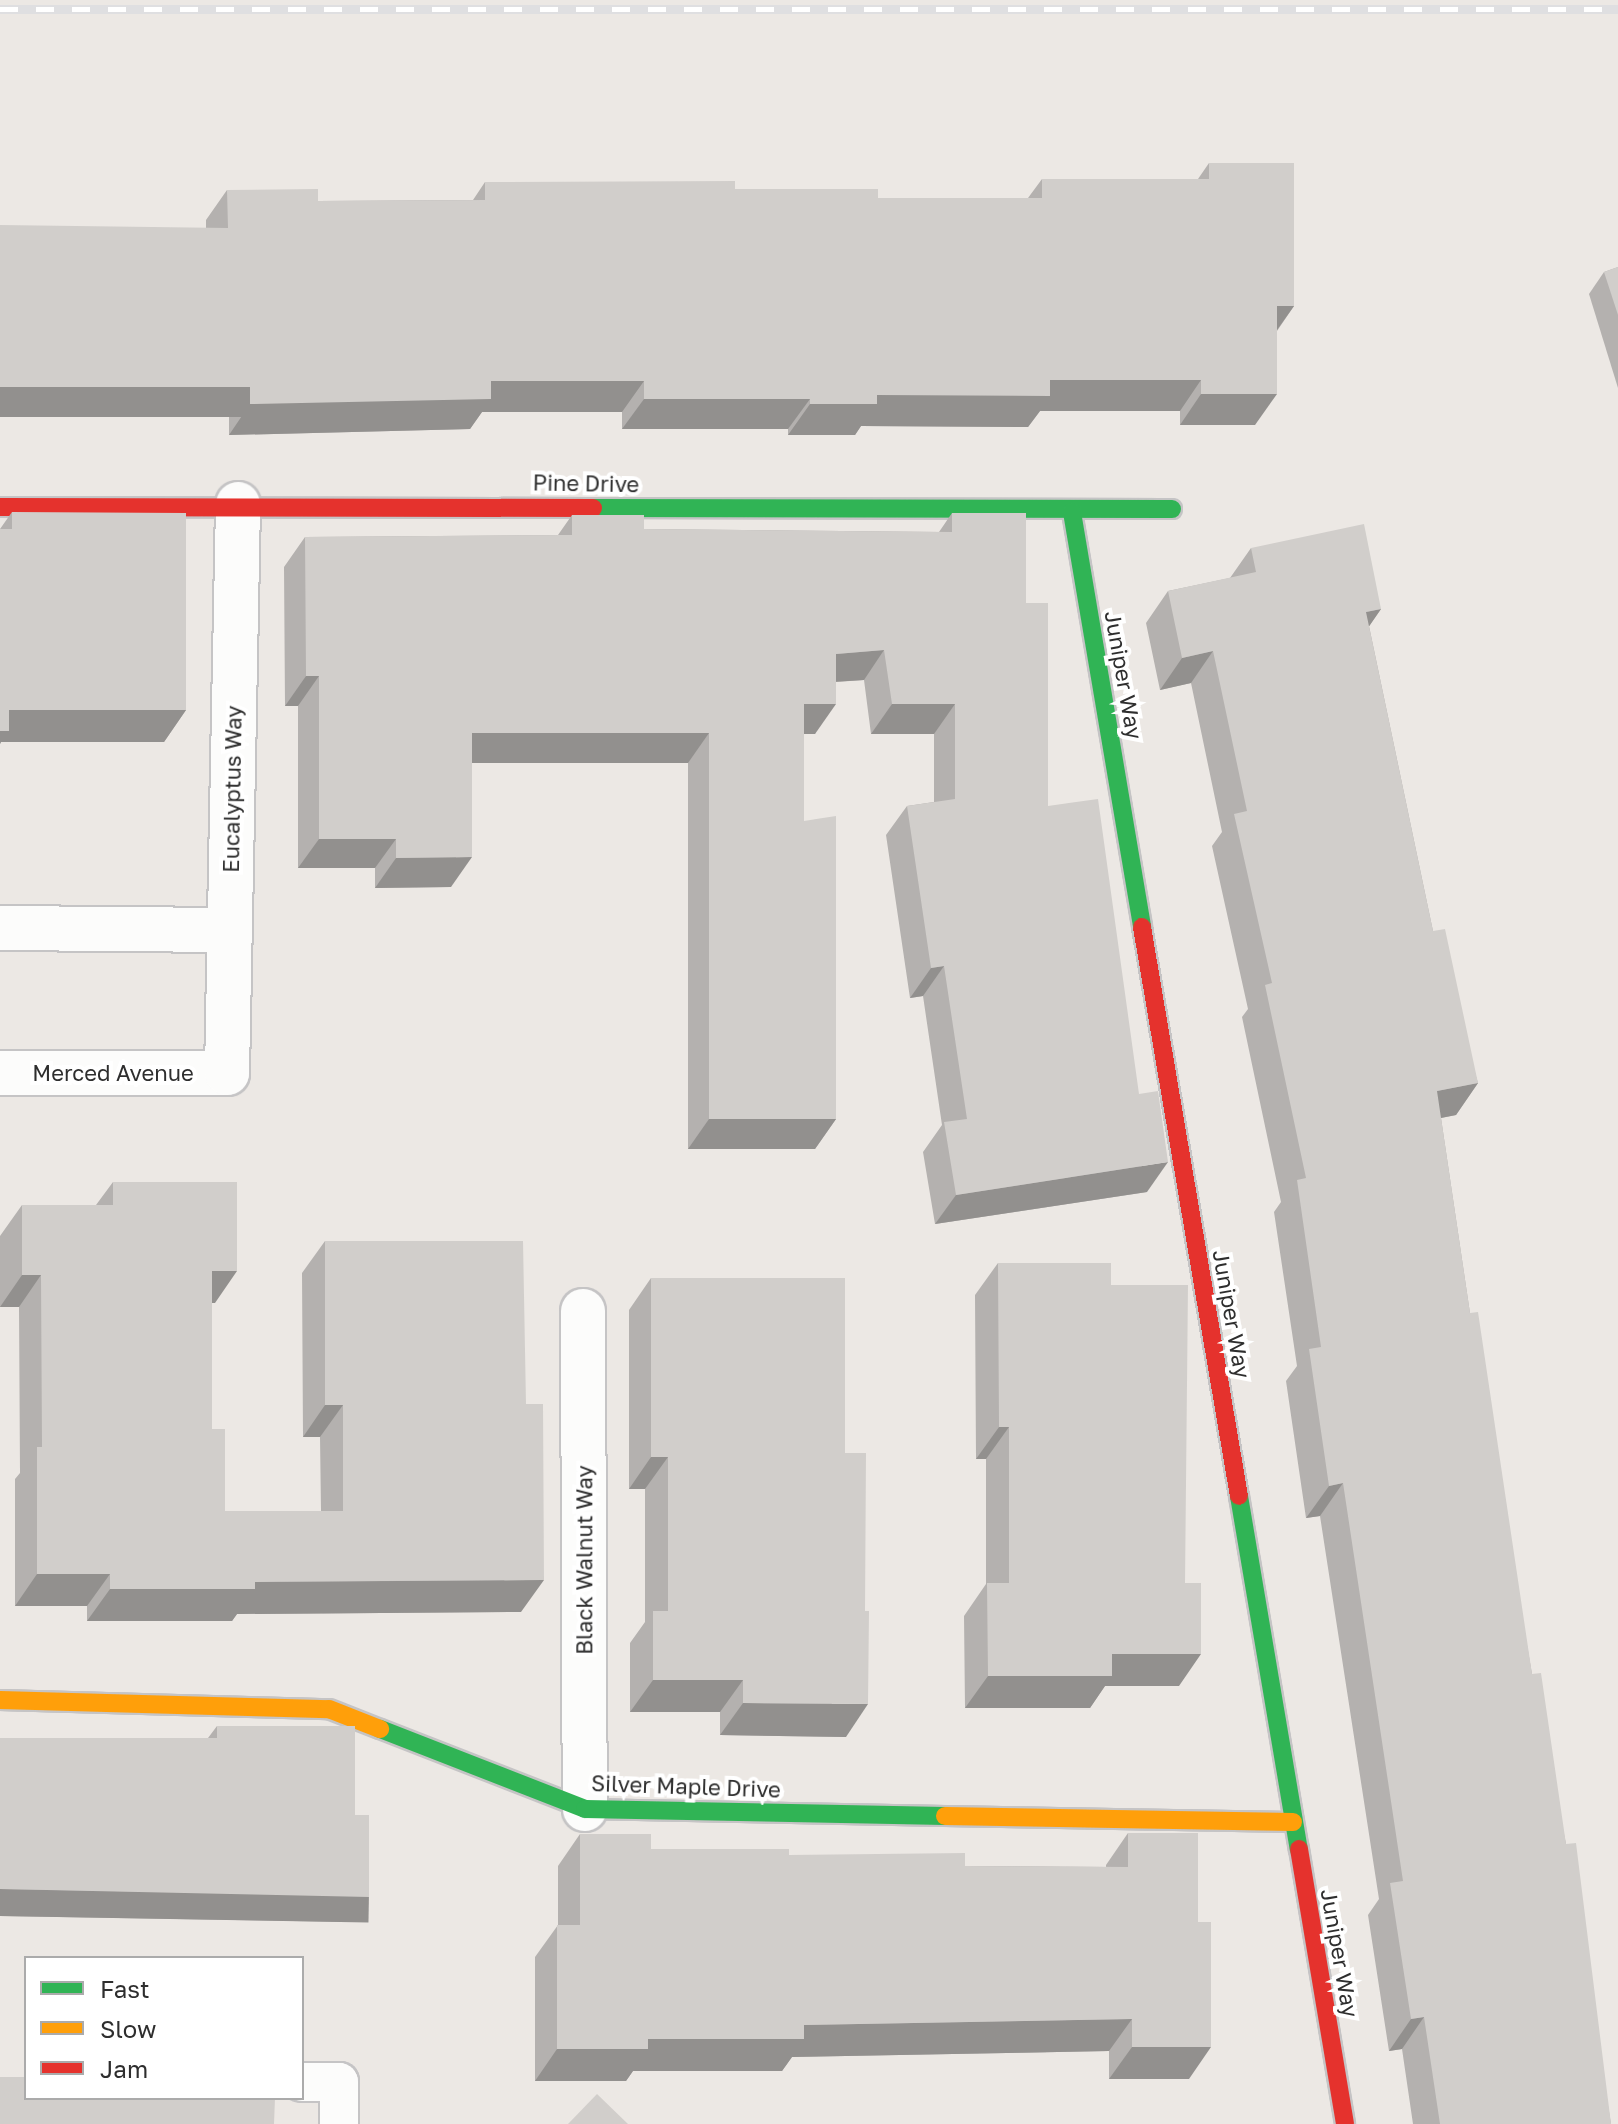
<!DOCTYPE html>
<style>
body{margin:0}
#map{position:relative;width:1618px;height:2124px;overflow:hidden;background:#ece8e4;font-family:"Golos Text",sans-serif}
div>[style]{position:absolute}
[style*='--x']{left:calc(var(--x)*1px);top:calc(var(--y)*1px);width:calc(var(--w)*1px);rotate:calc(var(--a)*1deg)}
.roads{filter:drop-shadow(2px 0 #c5c4c5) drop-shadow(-2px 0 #c5c4c5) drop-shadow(0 2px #c5c4c5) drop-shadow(0 -2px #c5c4c5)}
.lane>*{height:38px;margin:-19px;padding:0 19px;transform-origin:19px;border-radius:19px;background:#fcfcfb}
.street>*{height:44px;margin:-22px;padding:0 22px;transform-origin:22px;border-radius:22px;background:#fcfcfb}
.fast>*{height:18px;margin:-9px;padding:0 9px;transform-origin:9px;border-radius:9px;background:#30b455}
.slow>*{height:18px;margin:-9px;padding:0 9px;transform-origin:9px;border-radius:9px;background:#ff9f0a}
.jam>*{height:18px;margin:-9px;padding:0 9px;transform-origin:9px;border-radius:9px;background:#e5322d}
.rail>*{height:9px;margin-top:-4.5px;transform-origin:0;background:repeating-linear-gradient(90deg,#fff 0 18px,#dfdfe1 0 36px);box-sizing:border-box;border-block:2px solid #dfdfe1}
.wall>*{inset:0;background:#b4b1af}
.shaded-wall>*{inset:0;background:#92908e;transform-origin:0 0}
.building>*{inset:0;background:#d1cecb}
span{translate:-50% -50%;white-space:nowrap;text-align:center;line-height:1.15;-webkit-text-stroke:8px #fff;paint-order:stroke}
.street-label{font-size:22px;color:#2e2e2e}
.legend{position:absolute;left:24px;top:1956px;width:280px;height:144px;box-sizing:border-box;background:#fff;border:2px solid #ababab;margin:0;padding:10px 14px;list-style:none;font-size:24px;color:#2e2e2e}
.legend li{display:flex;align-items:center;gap:16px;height:40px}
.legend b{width:40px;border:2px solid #ababab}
</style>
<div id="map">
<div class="roads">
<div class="lane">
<i style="--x:302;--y:2082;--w:37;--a:0"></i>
<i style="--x:339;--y:2082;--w:42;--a:90"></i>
</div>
<div class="street">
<i style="--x:0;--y:928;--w:230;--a:0.5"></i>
<i style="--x:0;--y:1073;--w:227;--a:0"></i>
<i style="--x:227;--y:1073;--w:569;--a:-88.89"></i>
<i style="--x:583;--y:1311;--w:498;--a:89.8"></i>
</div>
<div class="fast">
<i style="--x:593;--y:508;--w:579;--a:0.1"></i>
<i style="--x:1072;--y:512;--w:421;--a:80.4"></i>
<i style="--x:1239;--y:1496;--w:358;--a:80.4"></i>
<i style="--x:380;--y:1729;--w:220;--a:21.3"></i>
<i style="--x:585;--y:1809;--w:360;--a:1.1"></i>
</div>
<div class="slow">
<i style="--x:0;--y:1700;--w:329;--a:1.6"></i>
<i style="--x:329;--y:1709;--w:55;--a:21.4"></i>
<i style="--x:945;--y:1816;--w:348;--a:1"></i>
</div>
<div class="jam">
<i style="--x:0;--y:507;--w:593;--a:0.1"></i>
<i style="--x:1142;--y:927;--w:577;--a:80.33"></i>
<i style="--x:1299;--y:1849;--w:279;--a:80.5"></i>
</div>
</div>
<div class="rail">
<i style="--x:0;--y:9;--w:1618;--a:0"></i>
</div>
<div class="wall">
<i style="clip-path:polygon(1209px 163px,1294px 306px,1277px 331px,1255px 425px,1180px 425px,1180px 411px,1040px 411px,1028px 427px,861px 426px,855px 435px,788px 435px,788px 429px,622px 429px,622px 412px,482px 412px,470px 429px,229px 435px,229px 417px,0 417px,206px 228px,206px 220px,227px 190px,318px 201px,473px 200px,485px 182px,735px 189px,878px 198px,1028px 198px,1042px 179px,1198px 179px)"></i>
<i style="clip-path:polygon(1618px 267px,1618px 388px,1589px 294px,1604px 272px)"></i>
<i style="clip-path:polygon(12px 512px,186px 710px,164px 742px,1px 742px,0 744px,0 529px)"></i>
<i style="clip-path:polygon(952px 513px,1026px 603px,1048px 806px,1147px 1192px,935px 1224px,923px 1152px,942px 1125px,923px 996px,910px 998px,886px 835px,907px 806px,934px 802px,934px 734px,871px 734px,864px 680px,836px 682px,815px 734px,804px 734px,804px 821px,836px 1119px,815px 1149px,688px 1149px,688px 763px,472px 763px,451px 887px,375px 888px,375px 868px,298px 868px,298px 706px,285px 706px,284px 567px,305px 537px,558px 535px,572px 515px,644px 529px,939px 532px)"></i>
<i style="clip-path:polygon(1251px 548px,1381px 609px,1369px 626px,1433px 931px,1478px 1083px,1456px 1115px,1441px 1118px,1470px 1313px,1532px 1674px,1566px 1844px,1611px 2124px,1413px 2124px,1402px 2049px,1389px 2051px,1368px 1915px,1379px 1899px,1320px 1516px,1306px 1518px,1286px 1381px,1297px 1366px,1274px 1212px,1281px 1202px,1242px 1017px,1248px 1009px,1212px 846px,1222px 832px,1191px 683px,1160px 690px,1146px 623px,1168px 591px,1230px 578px)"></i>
<i style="clip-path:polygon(113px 1182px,215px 1303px,212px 1303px,212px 1429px,225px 1511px,321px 1511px,320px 1437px,303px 1437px,302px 1273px,325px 1241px,521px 1612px,237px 1614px,232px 1621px,87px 1621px,87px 1606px,15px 1606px,15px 1479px,20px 1473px,19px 1307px,0 1307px,0 1236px,22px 1205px,96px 1205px)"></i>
<i style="clip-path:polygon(998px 1263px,1111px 1285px,1179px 1686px,1105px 1686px,1090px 1708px,965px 1708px,964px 1616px,986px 1584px,986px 1459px,976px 1459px,975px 1295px)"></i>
<i style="clip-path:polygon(651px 1278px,846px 1737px,720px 1735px,720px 1712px,630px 1712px,630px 1643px,645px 1622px,645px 1489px,629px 1489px,629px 1310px)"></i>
<i style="clip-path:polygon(217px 1726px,351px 1922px,0 1916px,0 1738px,208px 1738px)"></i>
<i style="clip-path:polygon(1128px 1833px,1189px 2079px,1109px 2079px,1109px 2051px,792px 2057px,782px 2071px,633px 2071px,626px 2081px,535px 2081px,535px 1957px,558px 1925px,558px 1866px,580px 1834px,651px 1849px,789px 1855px,965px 1866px,1106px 1867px,1106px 1865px)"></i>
</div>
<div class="shaded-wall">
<i style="clip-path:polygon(1277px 306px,1294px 306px,1272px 337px)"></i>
<i style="clip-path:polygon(1050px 380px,1201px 380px,1180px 411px,1040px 411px,1028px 427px,861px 426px,855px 435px,788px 435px,810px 404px,877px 395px)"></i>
<i style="clip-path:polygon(491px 381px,644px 381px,622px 412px,482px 412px,470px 429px,229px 435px,250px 404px)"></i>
<i style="left:0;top:387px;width:250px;height:30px"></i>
<i style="clip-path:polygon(1201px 394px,1277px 394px,1255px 425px,1180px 425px)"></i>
<i style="clip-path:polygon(644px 399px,810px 399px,788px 429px,622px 429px)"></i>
<i style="clip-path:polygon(1381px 609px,1359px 641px,1366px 612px)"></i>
<i style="clip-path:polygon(884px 650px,864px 680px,815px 683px,836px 654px)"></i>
<i style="clip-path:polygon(1213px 651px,1191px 683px,1160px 690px,1182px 658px)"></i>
<i style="clip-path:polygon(306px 676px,319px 676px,298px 706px,285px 706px)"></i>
<i style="clip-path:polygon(804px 704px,836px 704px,815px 734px,783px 734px)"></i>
<i style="clip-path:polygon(892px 704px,955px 704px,934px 734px,871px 734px)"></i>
<i style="clip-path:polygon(9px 710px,186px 710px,164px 742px,1px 742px,0 744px,0 723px)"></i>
<i style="clip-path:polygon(472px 733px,709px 733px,688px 763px,451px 763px)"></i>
<i style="clip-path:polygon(319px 839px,396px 839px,375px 868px,298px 868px)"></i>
<i style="clip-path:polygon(472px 857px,451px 887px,375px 888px,396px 858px)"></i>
<i style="clip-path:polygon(944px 966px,923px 996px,910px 998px,931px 968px)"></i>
<i style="clip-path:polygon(1478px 1083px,1456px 1115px,1415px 1123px,1437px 1091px)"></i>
<i style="clip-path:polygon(709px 1119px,836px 1119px,815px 1149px,688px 1149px)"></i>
<i style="clip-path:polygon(1168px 1162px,1147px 1192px,935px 1224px,956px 1195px)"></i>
<i style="clip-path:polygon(212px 1271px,237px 1271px,215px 1303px,189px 1303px)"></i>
<i style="clip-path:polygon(22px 1275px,41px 1275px,19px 1307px,0 1307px)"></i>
<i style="clip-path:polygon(325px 1405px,343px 1405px,320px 1437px,303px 1437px)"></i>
<i style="clip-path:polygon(999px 1427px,1009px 1427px,986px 1459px,976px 1459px)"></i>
<i style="clip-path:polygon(651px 1457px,668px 1457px,645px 1489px,629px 1489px)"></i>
<i style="clip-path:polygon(1343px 1483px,1320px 1516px,1306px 1518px,1329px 1486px)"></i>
<i style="clip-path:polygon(37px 1574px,110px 1574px,87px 1606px,15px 1606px)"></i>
<i style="clip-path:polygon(544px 1580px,521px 1612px,237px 1614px,232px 1621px,87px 1621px,110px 1589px,255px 1582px)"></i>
<i style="clip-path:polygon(1112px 1654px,1201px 1654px,1179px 1686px,1105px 1686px,1090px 1708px,965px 1708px,988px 1676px)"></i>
<i style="clip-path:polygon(653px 1680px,743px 1680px,720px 1712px,630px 1712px)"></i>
<i style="clip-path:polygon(743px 1703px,868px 1704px,846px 1737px,720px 1735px)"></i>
<i style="left:0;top:1889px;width:369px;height:27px;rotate:1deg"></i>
<i style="clip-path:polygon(1424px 2017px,1402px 2049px,1389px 2051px,1411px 2019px)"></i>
<i style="clip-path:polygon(1132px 2019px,1109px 2051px,792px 2057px,782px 2071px,633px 2071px,626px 2081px,535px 2081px,557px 2049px,648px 2039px,804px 2025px)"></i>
<i style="clip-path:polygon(1132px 2047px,1211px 2047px,1189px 2079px,1109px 2079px)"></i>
</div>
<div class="building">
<i style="clip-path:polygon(1209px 163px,1294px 163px,1294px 306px,1277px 306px,1277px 394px,1201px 394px,1201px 380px,1050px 380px,1050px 396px,877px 395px,877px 404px,810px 404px,810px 399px,644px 399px,644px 381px,491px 381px,491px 399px,250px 404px,250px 387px,0 387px,0 225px,228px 228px,227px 190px,318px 189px,318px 201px,485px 200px,485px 182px,735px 181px,735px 189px,878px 189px,878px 198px,1042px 198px,1042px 179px,1209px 179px)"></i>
<i style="clip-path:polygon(1618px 267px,1618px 315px,1604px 272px)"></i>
<i style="clip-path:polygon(12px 512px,186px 513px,186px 710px,9px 710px,9px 731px,0 731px,0 529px,12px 529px)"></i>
<i style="clip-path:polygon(952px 513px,1026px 513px,1026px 603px,1048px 603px,1048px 806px,1098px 799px,1139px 1094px,1158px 1091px,1168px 1162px,956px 1195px,944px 1122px,967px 1119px,944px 966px,931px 968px,907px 806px,955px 799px,955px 704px,892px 704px,884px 650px,836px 654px,836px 704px,804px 704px,804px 821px,836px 816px,836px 1119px,709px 1119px,709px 733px,472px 733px,472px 857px,396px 858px,396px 839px,319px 839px,319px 676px,306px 676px,305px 537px,572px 535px,572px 515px,644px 515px,644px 529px,952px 532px)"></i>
<i style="clip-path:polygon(1364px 524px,1381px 609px,1366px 612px,1433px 931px,1445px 929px,1478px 1083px,1437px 1091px,1470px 1313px,1478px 1312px,1532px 1674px,1541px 1673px,1566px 1844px,1576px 1843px,1611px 2124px,1440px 2124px,1424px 2017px,1411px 2019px,1390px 1883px,1403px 1881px,1343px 1483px,1329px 1486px,1309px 1349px,1321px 1347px,1297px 1180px,1306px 1178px,1265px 985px,1272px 983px,1234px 814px,1247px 811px,1213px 651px,1182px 658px,1168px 591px,1256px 572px,1251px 548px)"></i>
<i style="clip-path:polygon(113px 1182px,237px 1182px,237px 1271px,212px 1271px,212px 1429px,225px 1429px,225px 1511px,343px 1511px,343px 1405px,325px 1405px,325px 1241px,523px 1241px,526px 1404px,543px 1404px,544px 1580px,255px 1582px,255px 1589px,110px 1589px,110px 1574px,37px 1574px,37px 1447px,42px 1447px,41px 1275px,22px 1275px,22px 1205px,113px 1205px)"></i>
<i style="clip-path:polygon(998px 1263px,1111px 1263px,1111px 1285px,1188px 1285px,1185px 1583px,1201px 1583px,1201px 1654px,1112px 1654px,1112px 1676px,988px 1676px,987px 1583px,1009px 1583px,1009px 1427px,999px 1427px)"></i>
<i style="clip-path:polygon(651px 1278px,845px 1278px,845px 1453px,866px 1453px,865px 1611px,869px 1611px,868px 1704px,743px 1703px,743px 1680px,653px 1680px,653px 1611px,668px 1611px,668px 1457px,651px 1457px)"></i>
<i style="clip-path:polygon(217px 1726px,355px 1726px,355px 1815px,369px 1815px,369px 1897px,0 1889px,0 1738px,217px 1738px)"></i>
<i style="clip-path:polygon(1128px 1833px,1198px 1833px,1198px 1922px,1211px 1922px,1211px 2047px,1132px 2047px,1132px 2019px,804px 2025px,804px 2039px,648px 2039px,648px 2049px,557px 2049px,557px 1925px,580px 1925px,580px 1834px,651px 1834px,651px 1849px,789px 1849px,789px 1855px,965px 1853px,965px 1866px,1128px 1867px)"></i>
<i style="clip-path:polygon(0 2077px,26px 2077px,26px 2098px,275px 2098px,274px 2124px,0 2124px)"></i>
<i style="clip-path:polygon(597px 2094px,628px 2124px,568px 2124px)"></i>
</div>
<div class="street-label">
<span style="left:586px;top:483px;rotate:1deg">Pine Drive</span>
<span style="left:1124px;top:675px;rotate:80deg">Juniper Way</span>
<span style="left:232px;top:789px;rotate:-89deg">Eucalyptus Way</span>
<span style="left:113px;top:1073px">Merced Avenue</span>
<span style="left:1232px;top:1314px;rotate:80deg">Juniper Way</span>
<span style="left:584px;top:1560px;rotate:-90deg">Black Walnut Way</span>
<span style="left:686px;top:1786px;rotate:2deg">Silver Maple Drive</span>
<span style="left:1340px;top:1953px;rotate:80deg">Juniper Way</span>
</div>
<ul class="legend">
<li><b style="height:10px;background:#30b455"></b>Fast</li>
<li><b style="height:10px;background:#ff9f0a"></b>Slow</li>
<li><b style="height:10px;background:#e5322d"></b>Jam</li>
</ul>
</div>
